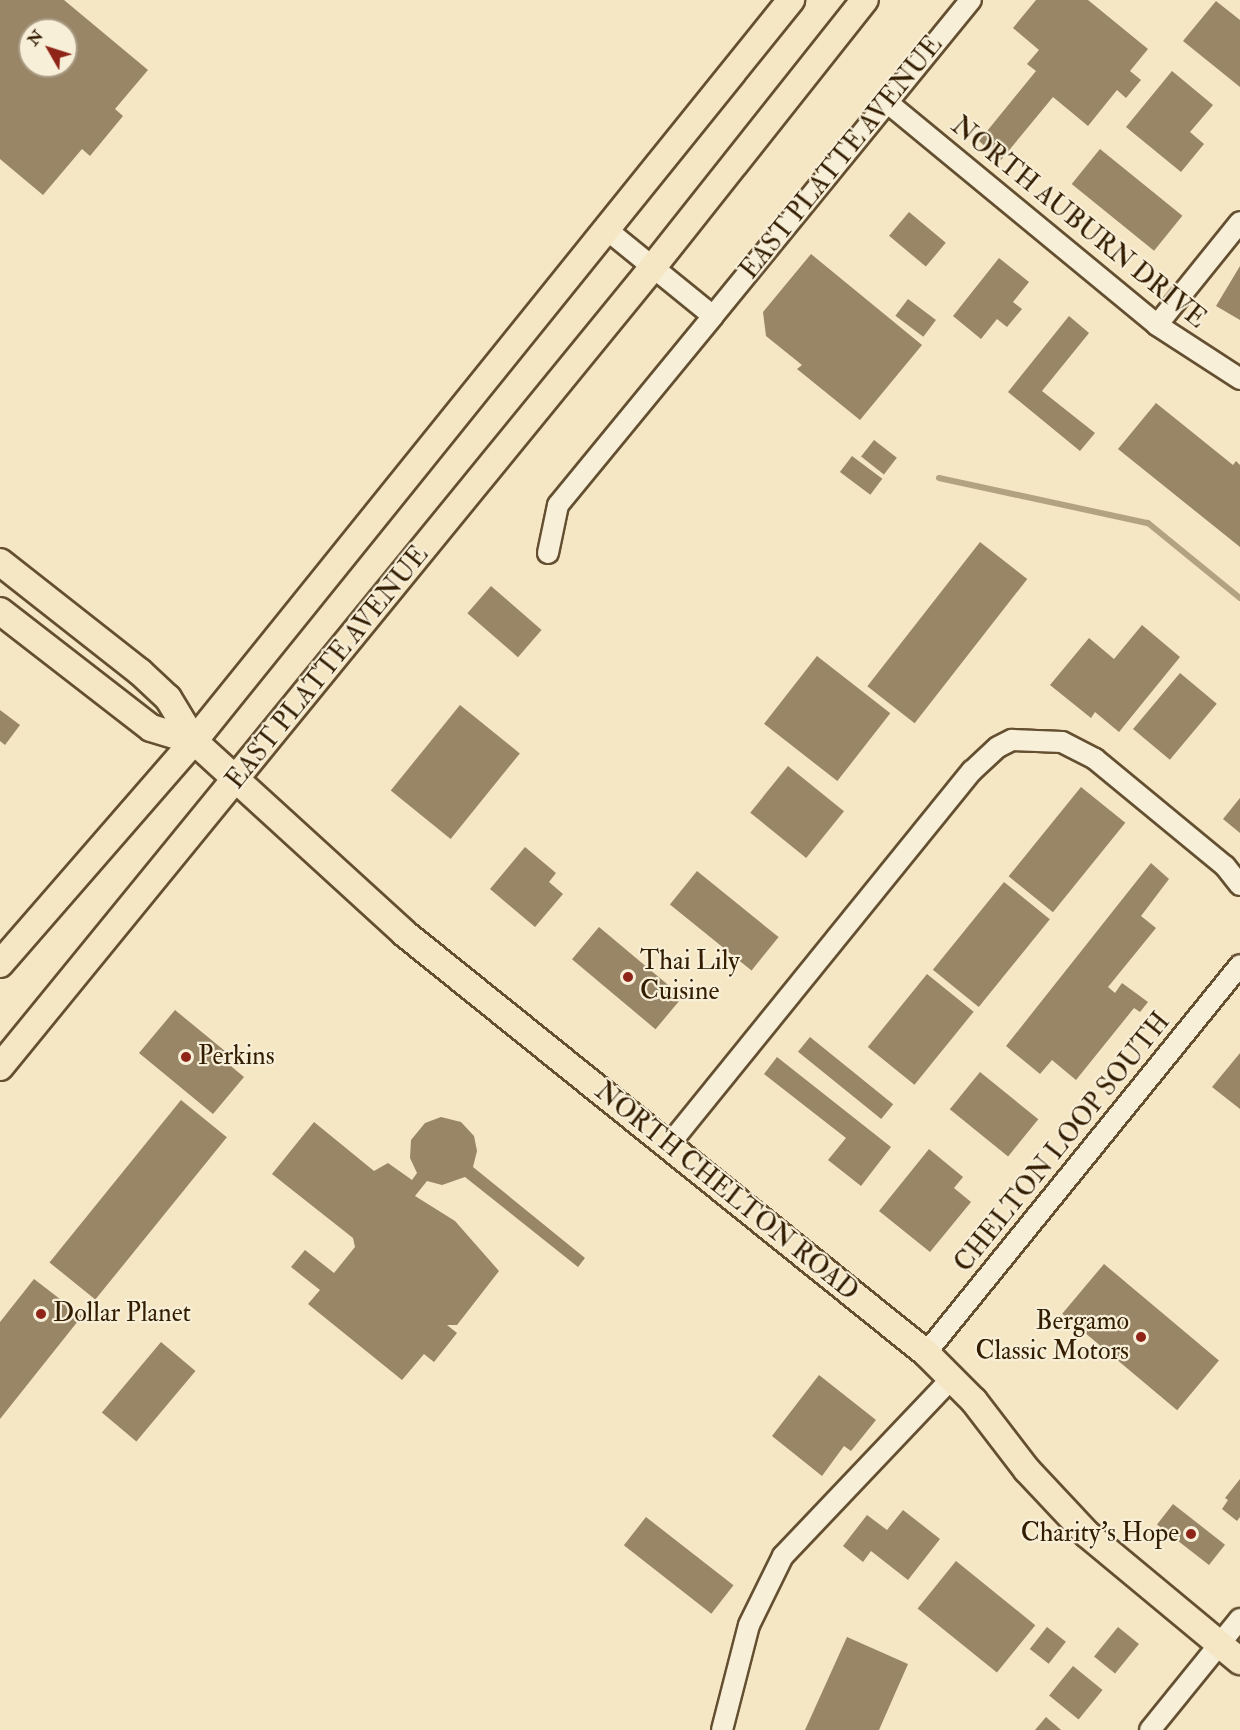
<!DOCTYPE html>
<style>
body{margin:0}
#map{position:relative;width:1240px;height:1730px;overflow:hidden;background:#f5e6c4;font-family:"IM FELL Double Pica",serif}
div>[style]{position:absolute}
[style*='--x']{left:calc(var(--x)*1px);top:calc(var(--y)*1px);width:calc(var(--w)*1px);rotate:calc(var(--a)*1deg)}
.stream>*{height:6px;margin:-3px;padding:0 3px;transform-origin:3px;border-radius:3px;background:#b3a281}
.building>*{inset:0;background:#988666;transform-origin:0 0}
.roads{filter:drop-shadow(2px 0 #644f31) drop-shadow(-2px 0 #644f31) drop-shadow(0 2px #644f31) drop-shadow(0 -2px #644f31)}
.minor>*{height:20px;margin:-10px;padding:0 10px;transform-origin:10px;border-radius:10px;background:#f8efd9}
.major>*{height:26px;margin:-13px;padding:0 13px;transform-origin:13px;border-radius:13px;background:#f5e6c4}
.dots>*{width:16px;height:16px;translate:-50% -50%;box-sizing:border-box;border:3px solid #f8efd9;border-radius:50%}
span{translate:-50% -50%;white-space:nowrap;text-align:center;line-height:1.15;-webkit-text-stroke:4.5px #f8efd9;paint-order:stroke}
.street-label{font-size:26px;color:#331d00}
.poi-label{font-size:26px;color:#331d00}
.left{translate:0 -50%;text-align:left}
.right{translate:-100% -50%;text-align:right}
.north{position:absolute;left:18px;top:18px;width:60px;height:60px;box-sizing:border-box;background:#f8efd9;border:2px solid #a99b82;border-radius:50%;rotate:309deg;font-size:16px;font-weight:700;line-height:24px;text-align:center;color:#331d00}
.north::after{content:'';display:block;margin:auto;width:21px;height:27px;background:#8f2418;clip-path:polygon(50% 0,100% 100%,50% 72%,0 100%)}
</style>
<div id="map">
<div class="stream">
<i style="--x:939;--y:478;--w:214;--a:12.2"></i>
<i style="--x:1148;--y:523;--w:119;--a:39.2"></i>
</div>
<div class="building">
<i style="clip-path:polygon(evenodd,0 0,64px 0,148px 70px,115px 109px,123px 116px,90px 156px,82px 149px,43px 195px,0 159px,0 0,30px 30px,66px 30px,66px 66px,30px 66px,30px 30px)"></i>
<i style="clip-path:polygon(1036px 0,1088px 0,1148px 49px,1130px 71px,1141px 80px,1126px 98px,1117px 90px,1088px 126px,1053px 97px,1001px 160px,979px 141px,1036px 71px,1027px 64px,1039px 50px,1013px 28px)"></i>
<i style="clip-path:polygon(1216px 1px,1240px 20px,1240px 87px,1183px 41px)"></i>
<i style="clip-path:polygon(1172px 71px,1213px 105px,1190px 132px,1204px 144px,1181px 172px,1126px 127px)"></i>
<i style="left:1100px;top:149px;width:106px;height:45px;rotate:39deg"></i>
<i style="left:909px;top:212px;width:48px;height:31px;rotate:40deg"></i>
<i style="clip-path:polygon(811px 254px,922px 345px,860px 420px,797px 369px,802px 365px,766px 336px,763px 312px)"></i>
<i style="clip-path:polygon(999px 258px,1029px 282px,1013px 302px,1022px 309px,1007px 327px,997px 319px,981px 339px,953px 316px)"></i>
<i style="clip-path:polygon(1240px 266px,1240px 320px,1216px 306px)"></i>
<i style="left:908px;top:299px;width:35px;height:21px;rotate:37deg"></i>
<i style="clip-path:polygon(1069px 316px,1089px 333px,1042px 391px,1095px 433px,1080px 451px,1008px 392px)"></i>
<i style="clip-path:polygon(1156px 403px,1233px 465px,1236px 461px,1240px 465px,1240px 547px,1118px 449px)"></i>
<i style="left:874px;top:440px;width:29px;height:21px;rotate:38deg"></i>
<i style="left:852px;top:456px;width:38px;height:20px;rotate:37deg"></i>
<i style="left:980px;top:542px;width:60px;height:183px;rotate:38deg"></i>
<i style="left:491px;top:586px;width:67px;height:36px;rotate:41deg"></i>
<i style="clip-path:polygon(1142px 625px,1180px 657px,1119px 732px,1095px 712px,1091px 718px,1050px 685px,1089px 638px,1114px 659px)"></i>
<i style="left:817px;top:656px;width:93px;height:86px;rotate:38deg"></i>
<i style="left:1180px;top:673px;width:48px;height:73px;rotate:40deg"></i>
<i style="left:460px;top:705px;width:77px;height:110px;rotate:39deg"></i>
<i style="clip-path:polygon(0 710px,20px 725px,5px 745px,0 741px)"></i>
<i style="left:788px;top:766px;width:72px;height:60px;rotate:39deg"></i>
<i style="left:1081px;top:787px;width:57px;height:115px;rotate:39deg"></i>
<i style="clip-path:polygon(1240px 798px,1240px 833px,1223px 819px)"></i>
<i style="clip-path:polygon(525px 847px,556px 873px,549px 882px,563px 894px,535px 927px,490px 889px)"></i>
<i style="clip-path:polygon(1151px 863px,1169px 879px,1141px 916px,1156px 928px,1108px 987px,1115px 993px,1122px 983px,1148px 1002px,1140px 1012px,1134px 1008px,1076px 1080px,1052px 1060px,1040px 1074px,1006px 1046px)"></i>
<i style="left:697px;top:871px;width:105px;height:43px;rotate:39deg"></i>
<i style="left:1004px;top:882px;width:59px;height:113px;rotate:39deg"></i>
<i style="left:599px;top:927px;width:109px;height:42px;rotate:40deg"></i>
<i style="left:927px;top:974px;width:60px;height:94px;rotate:39deg"></i>
<i style="clip-path:polygon(175px 1010px,231px 1056px,226px 1062px,244px 1077px,213px 1114px,139px 1053px)"></i>
<i style="left:810px;top:1037px;width:107px;height:19px;rotate:39deg"></i>
<i style="clip-path:polygon(1240px 1053px,1240px 1109px,1212px 1087px)"></i>
<i style="clip-path:polygon(777px 1057px,891px 1147px,861px 1186px,828px 1160px,846px 1138px,764px 1074px)"></i>
<i style="left:980px;top:1072px;width:75px;height:48px;rotate:39deg"></i>
<i style="left:181px;top:1100px;width:59px;height:209px;rotate:39deg"></i>
<i style="clip-path:polygon(441px 1117px,461px 1122px,474px 1136px,477px 1151px,473px 1167px,585px 1258px,578px 1267px,465px 1177px,442px 1185px,427px 1181px,415px 1196px,455px 1221px,499px 1271px,457px 1325px,447px 1325px,457px 1333px,434px 1362px,424px 1354px,402px 1380px,308px 1304px,320px 1290px,291px 1267px,305px 1250px,334px 1273px,355px 1247px,353px 1238px,272px 1174px,314px 1122px,374px 1171px,388px 1163px,412px 1180px,417px 1173px,410px 1158px,411px 1140px,425px 1123px)"></i>
<i style="clip-path:polygon(929px 1149px,963px 1177px,954px 1188px,971px 1202px,930px 1252px,879px 1211px)"></i>
<i style="left:1104px;top:1264px;width:150px;height:65px;rotate:40deg"></i>
<i style="clip-path:polygon(34px 1279px,82px 1316px,0 1419px,0 1322px)"></i>
<i style="left:161px;top:1342px;width:45px;height:92px;rotate:40deg"></i>
<i style="clip-path:polygon(819px 1375px,876px 1420px,851px 1451px,844px 1446px,822px 1476px,772px 1436px)"></i>
<i style="clip-path:polygon(1240px 1479px,1240px 1517px,1237px 1521px,1222px 1509px,1228px 1500px,1225px 1498px)"></i>
<i style="left:1173px;top:1504px;width:66px;height:26px;rotate:38deg"></i>
<i style="clip-path:polygon(903px 1510px,940px 1539px,908px 1580px,871px 1551px,863px 1562px,843px 1546px,867px 1515px,887px 1530px)"></i>
<i style="left:646px;top:1517px;width:111px;height:36px;rotate:38deg"></i>
<i style="left:956px;top:1561px;width:102px;height:61px;rotate:39deg"></i>
<i style="left:1047px;top:1627px;width:24px;height:28px;rotate:38deg"></i>
<i style="left:1118px;top:1627px;width:27px;height:38px;rotate:39deg"></i>
<i style="clip-path:polygon(847px 1637px,908px 1664px,879px 1730px,805px 1730px)"></i>
<i style="left:1073px;top:1666px;width:38px;height:38px;rotate:39deg"></i>
<i style="clip-path:polygon(1046px 1717px,1061px 1730px,1035px 1730px)"></i>
</div>
<div class="roads">
<div class="minor">
<i style="--x:888;--y:103;--w:349;--a:39.5"></i>
<i style="--x:1157;--y:325;--w:99;--a:33"></i>
<i style="--x:713;--y:316;--w:408;--a:-50.8"></i>
<i style="--x:1157;--y:325;--w:132;--a:-51.1"></i>
<i style="--x:548;--y:553;--w:49;--a:-78.2"></i>
<i style="--x:558;--y:505;--w:244;--a:-50.6"></i>
<i style="--x:713;--y:316;--w:138;--a:-140.9"></i>
<i style="--x:668;--y:1146;--w:483;--a:-51"></i>
<i style="--x:972;--y:771;--w:35;--a:-43"></i>
<i style="--x:998;--y:747;--w:16;--a:-27"></i>
<i style="--x:1012;--y:740;--w:50;--a:2.3"></i>
<i style="--x:1062;--y:742;--w:37;--a:27"></i>
<i style="--x:1095;--y:759;--w:168;--a:39.5"></i>
<i style="--x:1225;--y:866;--w:24;--a:52"></i>
<i style="--x:926;--y:1353;--w:499;--a:-51"></i>
<i style="--x:722;--y:1730;--w:108;--a:-75.6"></i>
<i style="--x:749;--y:1625;--w:77;--a:-63.8"></i>
<i style="--x:783;--y:1556;--w:245;--a:-46.5"></i>
<i style="--x:1150;--y:1730;--w:143;--a:-51"></i>
</div>
<div class="major">
<i style="--x:0;--y:562;--w:178;--a:38.2"></i>
<i style="--x:140;--y:672;--w:38;--a:43"></i>
<i style="--x:168;--y:698;--w:50;--a:58.8"></i>
<i style="--x:194;--y:741;--w:285;--a:42.4"></i>
<i style="--x:404;--y:933;--w:670;--a:38.82"></i>
<i style="--x:926;--y:1353;--w:68;--a:45"></i>
<i style="--x:974;--y:1401;--w:87;--a:52.5"></i>
<i style="--x:1027;--y:1470;--w:88;--a:46.8"></i>
<i style="--x:1087;--y:1534;--w:199;--a:39.7"></i>
<i style="--x:0;--y:611;--w:191;--a:37.8"></i>
<i style="--x:151;--y:728;--w:45;--a:16.8"></i>
<i style="--x:0;--y:964;--w:296;--a:-49"></i>
<i style="--x:194;--y:741;--w:952;--a:-51.14"></i>
<i style="--x:0;--y:1067;--w:1033;--a:-50.78"></i>
<i style="--x:653;--y:267;--w:341;--a:-51.6"></i>
</div>
</div>
<div class="dots">
<i style="left:628px;top:977px;background:#8f2418"></i>
<i style="left:186px;top:1057px;background:#8f2418"></i>
<i style="left:41px;top:1314px;background:#8f2418"></i>
<i style="left:1141px;top:1337px;background:#8f2418"></i>
<i style="left:1191px;top:1534px;background:#8f2418"></i>
</div>
<div class="street-label">
<span style="left:842px;top:158px;rotate:-51deg">EAST PLATTE AVENUE</span>
<span style="left:1078px;top:223px;rotate:39deg">NORTH AUBURN DRIVE</span>
<span style="left:328px;top:668px;rotate:-51deg">EAST PLATTE AVENUE</span>
<span style="left:1063px;top:1143px;rotate:-51deg">CHELTON LOOP SOUTH</span>
<span style="left:726px;top:1192px;rotate:39deg">NORTH CHELTON ROAD</span>
</div>
<div class="poi-label">
<span class="left" style="left:640px;top:977px">Thai Lily<br>Cuisine</span>
<span class="left" style="left:198px;top:1057px">Perkins</span>
<span class="left" style="left:53px;top:1314px">Dollar Planet</span>
<span class="right" style="left:1129px;top:1337px">Bergamo<br>Classic Motors</span>
<span class="right" style="left:1179px;top:1534px">Charity's Hope</span>
</div>
<div class="north">N</div>
</div>
